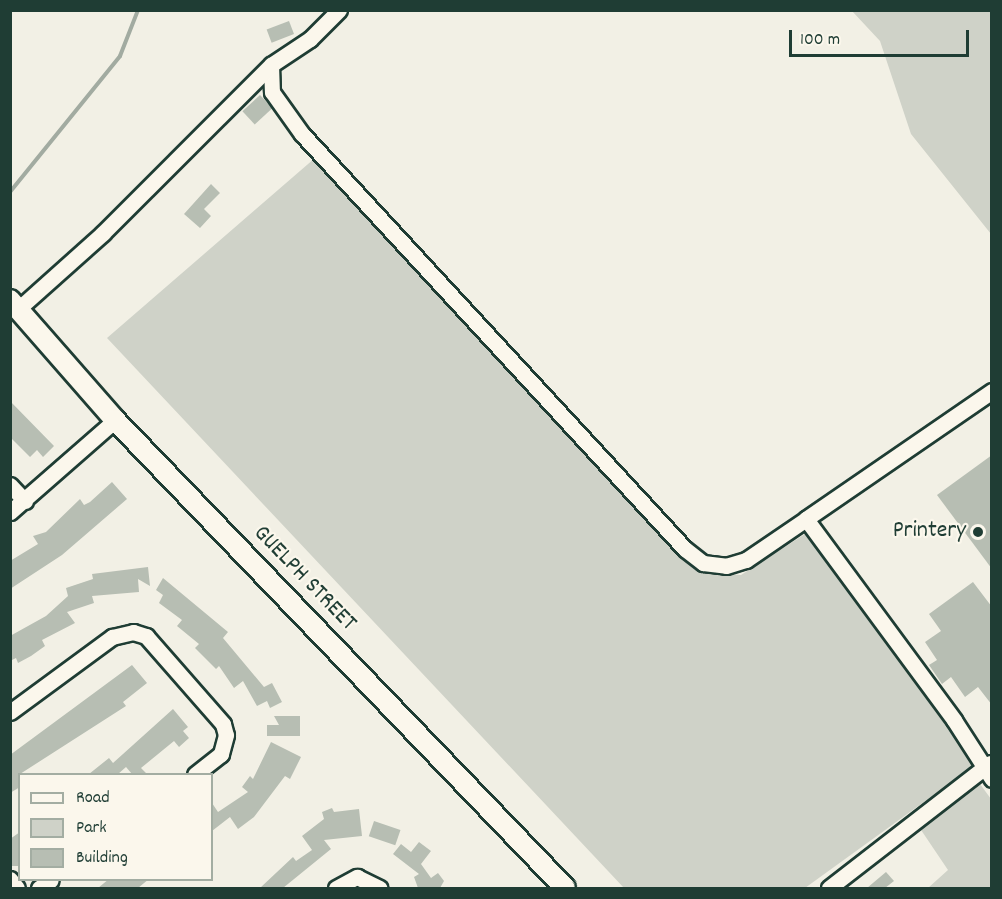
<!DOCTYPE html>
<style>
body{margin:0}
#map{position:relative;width:1002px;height:899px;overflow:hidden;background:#f2f0e5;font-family:Dekko,sans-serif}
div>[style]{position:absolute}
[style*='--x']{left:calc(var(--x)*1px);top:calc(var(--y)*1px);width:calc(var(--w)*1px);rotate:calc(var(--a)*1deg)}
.green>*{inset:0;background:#cfd2c8}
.stream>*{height:4px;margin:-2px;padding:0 2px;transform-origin:2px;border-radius:2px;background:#a2aba1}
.building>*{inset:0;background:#b7beb3;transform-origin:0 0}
.roads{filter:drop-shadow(2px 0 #1f3d34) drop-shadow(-2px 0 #1f3d34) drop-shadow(0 2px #1f3d34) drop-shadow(0 -2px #1f3d34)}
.minor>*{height:15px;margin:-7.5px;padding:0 7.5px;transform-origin:7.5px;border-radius:7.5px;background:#fbf7ec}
.major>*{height:20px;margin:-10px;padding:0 10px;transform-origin:10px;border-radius:10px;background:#fbf7ec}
.dots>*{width:16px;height:16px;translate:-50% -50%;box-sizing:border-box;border:3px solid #fbf7ec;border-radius:50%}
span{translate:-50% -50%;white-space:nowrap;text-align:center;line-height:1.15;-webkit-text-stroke:4.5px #fbf7ec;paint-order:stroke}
.poi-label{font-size:24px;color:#1f3d34}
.right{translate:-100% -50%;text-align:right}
.street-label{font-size:24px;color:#1f3d34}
.frame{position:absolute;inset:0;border:12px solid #1f3d34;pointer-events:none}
.legend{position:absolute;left:18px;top:773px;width:195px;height:108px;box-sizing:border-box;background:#fbf7ec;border:2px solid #a3ada2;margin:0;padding:8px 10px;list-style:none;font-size:18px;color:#1f3d34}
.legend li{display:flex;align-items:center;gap:12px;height:30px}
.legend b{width:30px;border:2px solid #a3ada2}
.scale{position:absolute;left:789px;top:30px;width:180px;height:27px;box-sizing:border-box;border:3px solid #1f3d34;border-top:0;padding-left:8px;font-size:18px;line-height:21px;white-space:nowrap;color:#1f3d34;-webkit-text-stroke:4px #fbf7ec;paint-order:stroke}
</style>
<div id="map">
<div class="green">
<i style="clip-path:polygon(852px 11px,991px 11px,991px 234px,911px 134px,880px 41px)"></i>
<i style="clip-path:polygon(315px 158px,702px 573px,741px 575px,805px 534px,975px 765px,805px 888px,624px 888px,107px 338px)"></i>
<i style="clip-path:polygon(980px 784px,991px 799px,991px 888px,928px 888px,948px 870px,917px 824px)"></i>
</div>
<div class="stream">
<i style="--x:10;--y:192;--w:175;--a:-51"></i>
<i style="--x:120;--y:56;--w:49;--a:-68.6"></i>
</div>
<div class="building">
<i style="left:289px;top:21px;width:14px;height:24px;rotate:69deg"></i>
<i style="left:260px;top:95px;width:18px;height:24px;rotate:47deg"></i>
<i style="clip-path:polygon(211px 184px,220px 193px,204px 209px,211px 216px,200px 228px,184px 214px)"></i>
<i style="clip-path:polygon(10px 401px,54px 446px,43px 457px,37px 450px,30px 457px,10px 437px)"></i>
<i style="clip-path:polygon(992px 455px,992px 569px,937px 495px)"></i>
<i style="clip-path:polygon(112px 482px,127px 499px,62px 555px,10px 589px,10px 561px,38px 544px,33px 536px,46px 532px,80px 499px,84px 505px,90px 502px)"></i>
<i style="clip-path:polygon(148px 567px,150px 586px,138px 579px,139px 592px,92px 596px,94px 603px,67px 612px,75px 623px,42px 640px,45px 646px,31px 656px,18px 663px,16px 658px,10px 661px,10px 636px,46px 616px,68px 596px,66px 588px,93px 579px,92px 574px)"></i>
<i style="clip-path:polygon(163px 578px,228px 632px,223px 638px,264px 687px,272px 683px,282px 702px,270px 708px,267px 701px,257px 706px,243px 681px,234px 688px,219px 666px,216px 669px,195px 648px,199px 644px,177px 626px,182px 620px,159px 603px,163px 595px,156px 590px)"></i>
<i style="clip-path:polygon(973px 582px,992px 607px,992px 705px,978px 687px,965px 697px,951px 677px,942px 684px,929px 665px,937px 660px,925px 642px,941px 631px,929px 614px)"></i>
<i style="clip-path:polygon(132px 665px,147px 683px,123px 702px,126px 706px,20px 774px,20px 787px,10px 793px,10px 755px)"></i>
<i style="clip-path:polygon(173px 709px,188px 727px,183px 731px,189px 738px,179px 747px,174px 741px,141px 768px,147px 774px,132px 774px,126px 767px,118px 774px,89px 774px,109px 758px,113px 763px)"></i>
<i style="clip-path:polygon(274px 716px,300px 716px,300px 736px,267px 736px,267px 725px,279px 725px)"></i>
<i style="clip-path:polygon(271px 742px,301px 757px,290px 779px,285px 776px,254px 817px,238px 829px,230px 817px,212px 831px,212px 803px,218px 812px,248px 792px,242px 787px,250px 776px,253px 779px)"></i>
<i style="clip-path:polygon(332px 808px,334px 812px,359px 809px,362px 836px,324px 840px,331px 849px,283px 888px,260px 888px,293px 857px,296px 861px,312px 850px,302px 836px,324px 819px,322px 812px)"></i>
<i style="left:374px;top:821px;width:28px;height:16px;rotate:19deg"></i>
<i style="clip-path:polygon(20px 832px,20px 866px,10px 866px,10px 839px)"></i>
<i style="clip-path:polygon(419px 842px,431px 851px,421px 864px,431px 878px,438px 873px,444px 881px,440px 888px,418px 888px,414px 877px,419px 874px,393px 854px,401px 844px,411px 852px)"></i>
<i style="clip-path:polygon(886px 872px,894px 881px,885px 888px,867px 888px)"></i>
<i style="clip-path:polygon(109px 879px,149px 879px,138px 888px,98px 888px)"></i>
</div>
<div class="roads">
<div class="minor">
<i style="--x:339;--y:10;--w:41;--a:135"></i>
<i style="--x:310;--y:39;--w:47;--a:146.3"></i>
<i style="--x:271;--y:65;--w:27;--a:88"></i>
<i style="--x:272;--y:92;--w:52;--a:54.5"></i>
<i style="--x:302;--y:134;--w:565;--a:47.3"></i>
<i style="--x:685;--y:549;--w:23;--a:38"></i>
<i style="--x:703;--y:563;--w:23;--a:7"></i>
<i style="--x:726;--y:566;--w:21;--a:-17"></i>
<i style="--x:746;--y:560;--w:73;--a:-34.3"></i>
<i style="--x:17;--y:310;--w:115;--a:-41.8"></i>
<i style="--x:103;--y:233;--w:238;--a:-45"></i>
<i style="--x:992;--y:391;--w:226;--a:145.5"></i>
<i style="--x:806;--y:519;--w:250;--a:53.6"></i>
<i style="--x:954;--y:720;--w:70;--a:57.2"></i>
<i style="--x:10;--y:485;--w:22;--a:47"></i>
<i style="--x:10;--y:512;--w:140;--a:-41.2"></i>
<i style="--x:10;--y:712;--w:127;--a:-36.3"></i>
<i style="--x:112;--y:637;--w:22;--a:-13"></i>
<i style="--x:133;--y:632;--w:14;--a:17"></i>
<i style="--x:146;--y:636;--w:117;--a:48.8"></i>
<i style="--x:223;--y:724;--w:11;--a:75"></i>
<i style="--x:226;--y:735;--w:20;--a:105"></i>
<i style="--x:221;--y:754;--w:33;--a:142"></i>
<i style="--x:10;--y:879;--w:11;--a:52"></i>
<i style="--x:39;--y:888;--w:14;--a:-34"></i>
<i style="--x:336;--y:888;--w:24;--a:-28"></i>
<i style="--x:357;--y:877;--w:25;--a:26"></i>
<i style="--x:829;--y:888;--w:204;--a:-37.8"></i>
</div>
<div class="major">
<i style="--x:10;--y:300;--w:159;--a:48.8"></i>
<i style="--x:115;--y:420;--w:649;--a:46.12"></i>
</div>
</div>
<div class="dots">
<i style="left:978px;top:532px;background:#1f3d34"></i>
</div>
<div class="poi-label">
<span class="right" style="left:966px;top:532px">Printery</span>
</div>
<div class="street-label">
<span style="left:304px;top:579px;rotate:46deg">GUELPH STREET</span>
</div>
<div class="frame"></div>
<ul class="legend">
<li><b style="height:8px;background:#fbf7ec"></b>Road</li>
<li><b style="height:16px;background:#cfd2c8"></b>Park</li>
<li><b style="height:16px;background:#b7beb3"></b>Building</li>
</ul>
<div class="scale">100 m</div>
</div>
